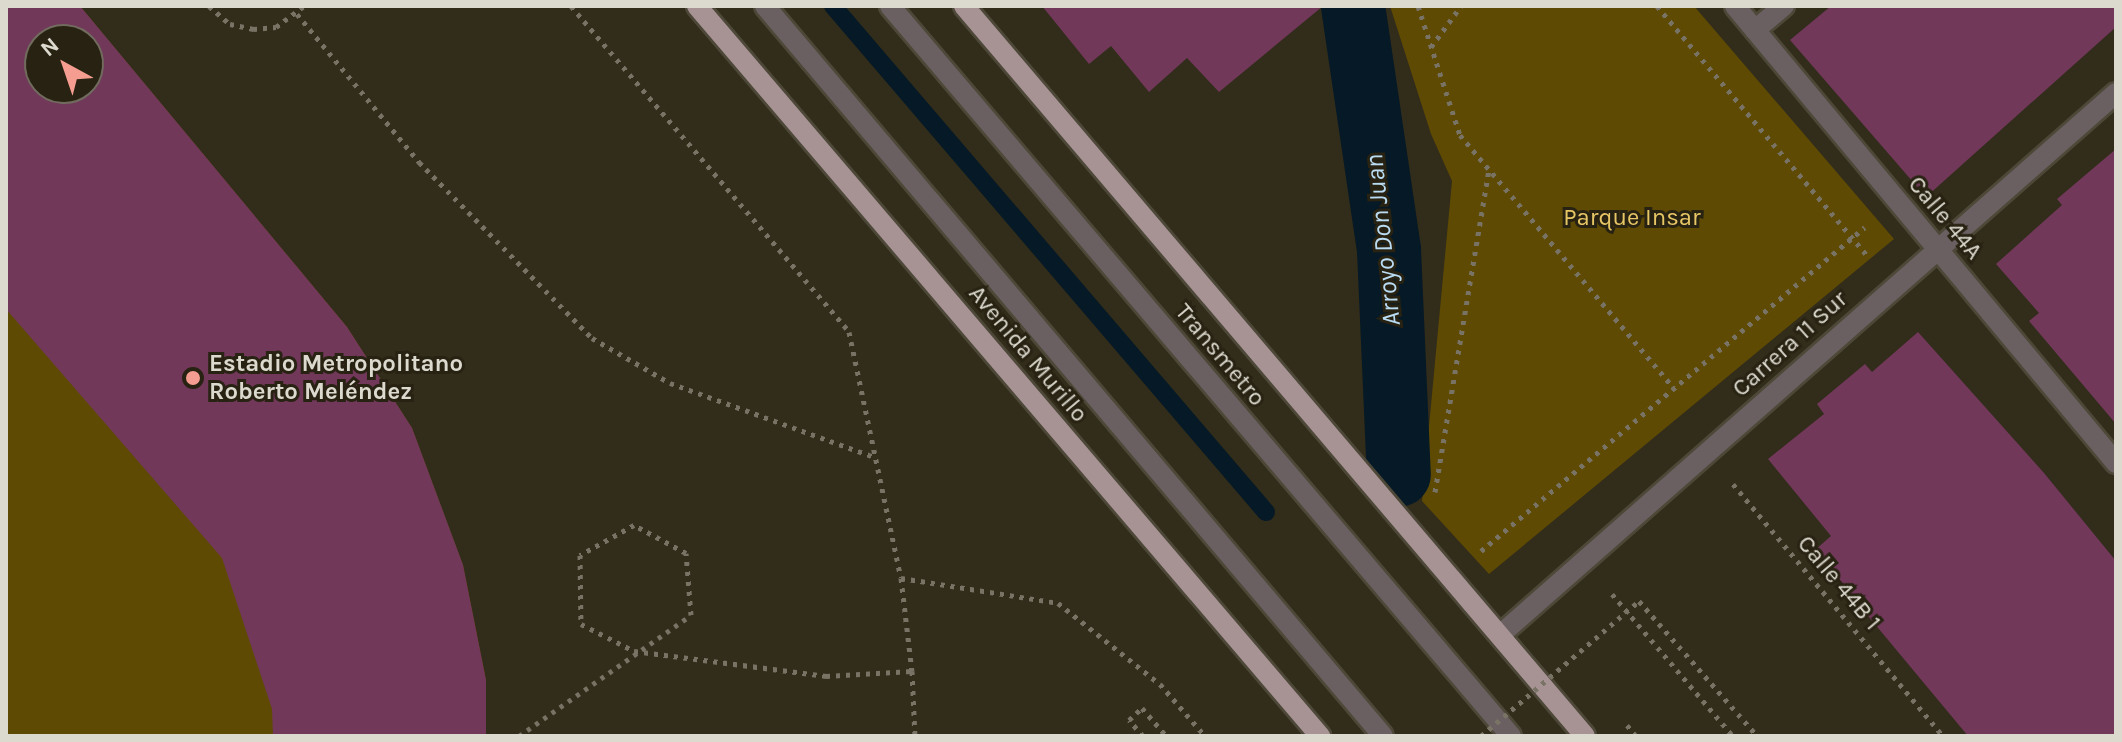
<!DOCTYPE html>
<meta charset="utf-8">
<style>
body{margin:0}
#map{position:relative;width:2122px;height:742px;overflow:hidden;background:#322c1b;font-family:Karla,sans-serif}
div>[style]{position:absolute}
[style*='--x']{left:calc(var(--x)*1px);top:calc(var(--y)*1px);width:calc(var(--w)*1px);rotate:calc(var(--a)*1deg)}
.green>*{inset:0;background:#5e4a03}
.stream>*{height:18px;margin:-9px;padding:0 9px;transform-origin:9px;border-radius:9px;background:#051926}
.canal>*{height:64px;margin:-32px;padding:0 32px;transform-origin:32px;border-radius:32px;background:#051926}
.building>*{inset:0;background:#71385a}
.path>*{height:5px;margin-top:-2.5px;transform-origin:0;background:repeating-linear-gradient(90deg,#787364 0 4px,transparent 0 10px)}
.roads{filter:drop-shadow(2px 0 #4d4838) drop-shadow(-2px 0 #4d4838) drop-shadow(0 2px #4d4838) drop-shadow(0 -2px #4d4838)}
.service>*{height:20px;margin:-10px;padding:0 10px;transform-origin:10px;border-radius:10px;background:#6a6061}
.minor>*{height:20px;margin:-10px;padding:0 10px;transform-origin:10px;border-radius:10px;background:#6a6061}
.primary>*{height:20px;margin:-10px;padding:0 10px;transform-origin:10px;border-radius:10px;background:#a79294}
.path-bridge>*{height:5px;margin-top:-2.5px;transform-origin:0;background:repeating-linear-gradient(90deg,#787364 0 4px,transparent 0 10px)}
.dots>*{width:22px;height:22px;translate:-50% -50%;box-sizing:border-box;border:4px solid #282212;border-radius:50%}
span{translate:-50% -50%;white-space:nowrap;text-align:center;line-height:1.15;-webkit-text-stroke:6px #282212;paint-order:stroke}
.park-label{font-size:24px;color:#e7c665}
.street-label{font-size:24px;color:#dcd9ce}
.poi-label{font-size:24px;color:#dcd9ce;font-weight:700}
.left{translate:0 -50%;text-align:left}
.water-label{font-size:26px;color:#b9dcf3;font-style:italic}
.frame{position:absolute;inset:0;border:8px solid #dcd9ce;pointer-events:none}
.north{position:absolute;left:24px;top:24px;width:80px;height:80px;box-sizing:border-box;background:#282212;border:2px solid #706b5d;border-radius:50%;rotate:320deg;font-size:22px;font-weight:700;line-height:32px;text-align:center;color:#dcd9ce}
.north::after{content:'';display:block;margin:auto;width:28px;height:36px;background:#f59d90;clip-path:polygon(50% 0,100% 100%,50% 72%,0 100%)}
</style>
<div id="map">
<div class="green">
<i style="clip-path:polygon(evenodd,6px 6px,80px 6px,347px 327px,412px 428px,463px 565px,486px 680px,486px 736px,6px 736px,6px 6px,40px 40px,88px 40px,88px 88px,40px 88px,40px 40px)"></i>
<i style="clip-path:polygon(1390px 6px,1694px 6px,1894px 239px,1489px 574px,1422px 501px,1452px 181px,1431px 134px)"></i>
</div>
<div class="stream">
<i style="--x:833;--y:6;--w:666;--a:49.45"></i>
</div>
<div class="canal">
<i style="--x:1353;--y:6;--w:247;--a:81.6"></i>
<i style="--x:1389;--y:250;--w:225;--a:87.5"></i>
</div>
<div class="building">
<i style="clip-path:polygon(evenodd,6px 6px,80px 6px,347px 327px,412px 428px,463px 565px,486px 680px,486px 736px,273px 736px,272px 709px,222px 558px,6px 309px,6px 6px,40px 40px,88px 40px,88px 88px,40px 88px,40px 40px)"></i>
<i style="clip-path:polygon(1042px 6px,1323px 6px,1219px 92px,1187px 58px,1149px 92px,1111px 46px,1089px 64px)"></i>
<i style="clip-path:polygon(1831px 6px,2116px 6px,2116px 27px,1926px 197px,1790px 40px)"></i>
<i style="clip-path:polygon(2116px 149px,2116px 424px,2029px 321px,2039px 313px,1996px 264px,2062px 205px,2057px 199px)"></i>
<i style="clip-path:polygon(1918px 332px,2044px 473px,2116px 561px,2116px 736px,1968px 736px,1814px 551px,1831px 536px,1768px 459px,1824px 414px,1817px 404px,1865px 364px,1872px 372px)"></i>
</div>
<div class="path">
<i style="--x:209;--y:6;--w:28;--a:41"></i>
<i style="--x:230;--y:24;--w:24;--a:12"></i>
<i style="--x:253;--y:29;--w:23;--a:-5"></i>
<i style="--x:276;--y:27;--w:35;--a:-37"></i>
<i style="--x:571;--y:6;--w:428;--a:49.5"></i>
<i style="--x:849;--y:332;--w:251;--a:78.1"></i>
<i style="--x:901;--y:578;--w:94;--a:83.3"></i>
<i style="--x:912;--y:671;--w:65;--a:87.4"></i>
<i style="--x:1418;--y:6;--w:136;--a:72"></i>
<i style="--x:1460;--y:135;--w:331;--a:49.8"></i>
<i style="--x:1657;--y:6;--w:326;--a:49.9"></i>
<i style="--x:297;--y:14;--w:192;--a:50.5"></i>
<i style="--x:419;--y:162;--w:247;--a:45.5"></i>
<i style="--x:592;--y:338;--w:90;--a:30"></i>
<i style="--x:670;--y:383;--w:217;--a:19.9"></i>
<i style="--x:1431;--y:47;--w:51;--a:-53.8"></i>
<i style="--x:1733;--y:484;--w:328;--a:50.2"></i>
<i style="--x:1435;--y:492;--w:326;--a:-80.5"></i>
<i style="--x:1481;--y:551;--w:502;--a:-40.16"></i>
<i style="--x:901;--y:578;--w:159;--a:9"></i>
<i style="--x:1058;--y:603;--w:130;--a:38.5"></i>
<i style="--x:1160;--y:684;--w:69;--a:49.1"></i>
<i style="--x:1612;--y:594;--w:187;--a:49.6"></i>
<i style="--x:691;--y:615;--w:62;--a:-94.6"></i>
<i style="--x:686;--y:553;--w:59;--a:-151.7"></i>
<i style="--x:634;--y:525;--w:62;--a:150.9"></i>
<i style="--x:580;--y:555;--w:69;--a:89.2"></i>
<i style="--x:581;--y:624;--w:59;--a:27"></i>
<i style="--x:634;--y:651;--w:194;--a:7.4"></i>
<i style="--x:826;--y:676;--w:86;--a:-3.3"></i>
<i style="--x:1627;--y:725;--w:14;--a:51"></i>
<i style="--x:1143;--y:736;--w:21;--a:-131"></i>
<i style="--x:1129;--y:720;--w:18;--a:-43"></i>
<i style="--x:1142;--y:708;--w:37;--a:49"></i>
</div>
<div class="roads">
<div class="service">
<i style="--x:765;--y:6;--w:956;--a:49.75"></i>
<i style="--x:890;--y:6;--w:958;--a:49.61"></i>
</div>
<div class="minor">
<i style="--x:1735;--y:6;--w:595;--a:50.18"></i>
<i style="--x:1755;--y:30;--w:38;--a:-40"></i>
<i style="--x:1500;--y:635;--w:820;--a:-41.34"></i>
</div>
<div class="primary">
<i style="--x:697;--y:6;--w:960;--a:49.52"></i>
<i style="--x:964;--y:6;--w:958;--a:49.61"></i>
</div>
</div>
<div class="path-bridge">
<i style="--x:519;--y:736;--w:210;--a:-35.1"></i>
<i style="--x:1481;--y:736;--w:208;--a:-40.5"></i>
<i style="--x:1639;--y:601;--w:179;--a:48.8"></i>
</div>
<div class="dots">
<i style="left:193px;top:378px;background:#f59d90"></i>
</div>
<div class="park-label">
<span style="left:1632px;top:218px">Parque Insar</span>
</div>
<div class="street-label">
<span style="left:1945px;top:218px;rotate:50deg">Calle 44A</span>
<span style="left:1790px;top:344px;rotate:-42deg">Carrera 11 Sur</span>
<span style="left:1028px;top:354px;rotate:50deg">Avenida Murillo</span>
<span style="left:1220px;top:355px;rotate:50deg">Transmetro</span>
<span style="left:1839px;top:583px;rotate:50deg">Calle 44B 1</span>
</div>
<div class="poi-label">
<span class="left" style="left:209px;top:378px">Estadio Metropolitano<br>Roberto Meléndez</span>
</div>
<div class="water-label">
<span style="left:1383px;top:240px;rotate:-96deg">Arroyo Don Juan</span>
</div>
<div class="frame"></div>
<div class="north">N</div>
</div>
